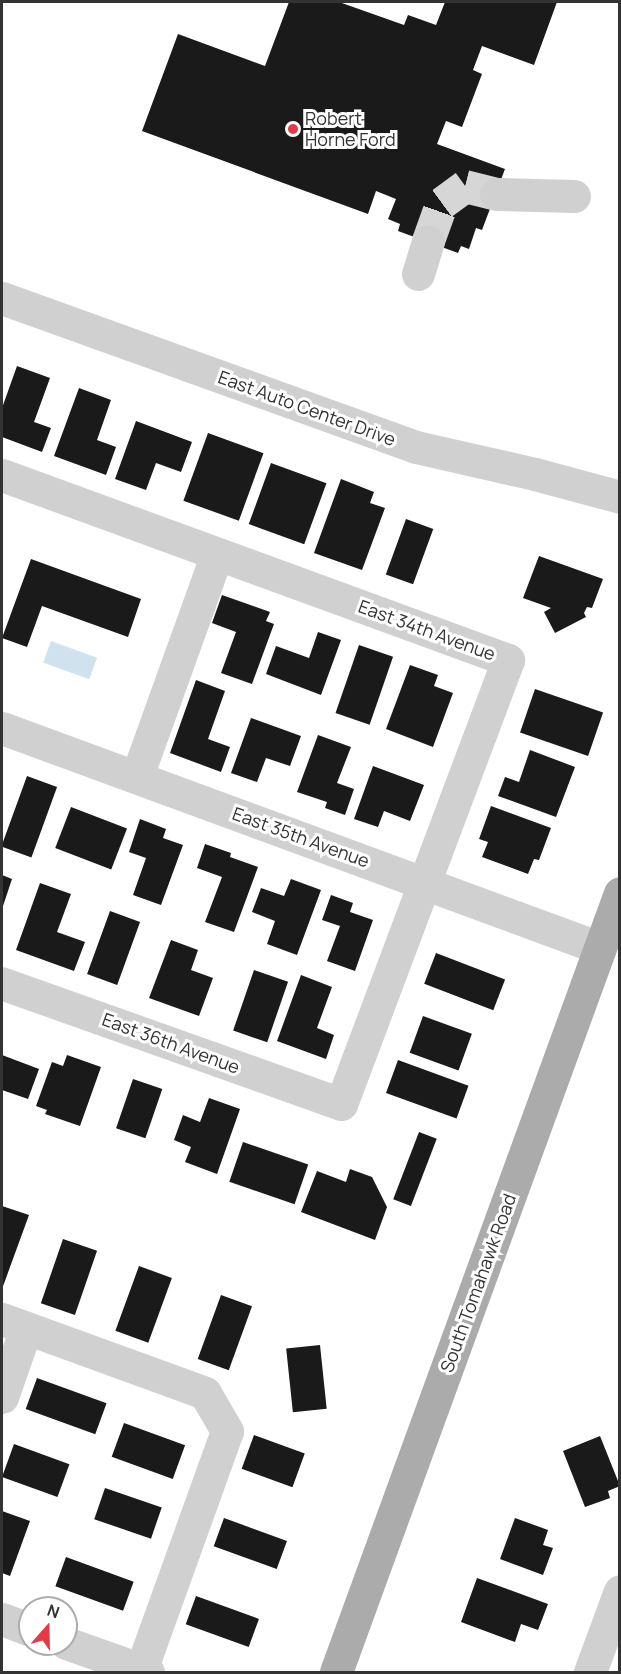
<!DOCTYPE html>
<style>
body{margin:0}
#map{position:relative;width:621px;height:1674px;overflow:hidden;background:#fff;font-family:Manrope,sans-serif}
div>[style]{position:absolute}
[style*='--x']{left:calc(var(--x)*1px);top:calc(var(--y)*1px);width:calc(var(--w)*1px);rotate:calc(var(--a)*1deg)}
.water>*{inset:0;background:#cfe2ee;transform-origin:0 0}
.building>*{inset:0;background:#1a1a1a;transform-origin:0 0}
.minor-tunnel>*{height:33px;margin-top:-16.5px;transform-origin:0;background:repeating-linear-gradient(90deg,#d6d6d6 0 33px,transparent 0 49px)}
.minor>*{height:33px;margin:-16.5px;padding:0 16.5px;transform-origin:16.5px;border-radius:16.5px;background:#d0d0d0}
.major>*{height:33px;margin:-16.5px;padding:0 16.5px;transform-origin:16.5px;border-radius:16.5px;background:#ababab}
.dots>*{width:16px;height:16px;translate:-50% -50%;box-sizing:border-box;border:3px solid #fff;border-radius:50%}
span{translate:-50% -50%;white-space:nowrap;text-align:center;line-height:1.15;-webkit-text-stroke:6px #fff;paint-order:stroke}
.poi-label{font-size:18px;color:#333}
.left{translate:0 -50%;text-align:left}
.street-label{font-size:18px;color:#333}
.frame{position:absolute;inset:0;border:3px solid #333;pointer-events:none}
.north{position:absolute;left:18px;top:1596px;width:60px;height:60px;box-sizing:border-box;background:#fff;border:2px solid #adadad;border-radius:50%;rotate:20deg;font-size:16px;font-weight:700;line-height:24px;text-align:center;color:#333}
.north::after{content:'';display:block;margin:auto;width:21px;height:27px;background:#e63946;clip-path:polygon(50% 0,100% 100%,50% 72%,0 100%)}
</style>
<div id="map">
<div class="water">
<i style="left:51px;top:641px;width:49px;height:23px;rotate:20deg"></i>
</div>
<div class="building">
<i style="clip-path:polygon(289px 2px,339px 2px,404px 25px,408px 15px,436px 25px,445px 2px,557px 2px,534px 65px,482px 46px,473px 70px,482px 74px,462px 127px,446px 121px,437px 144px,505px 169px,482px 230px,476px 228px,469px 249px,461px 246px,458px 253px,398px 231px,400px 224px,388px 219px,396px 199px,376px 191px,368px 214px,142px 131px,178px 34px,265px 66px)"></i>
<i style="clip-path:polygon(17px 366px,50px 378px,34px 422px,51px 428px,42px 452px,2px 437px,2px 408px)"></i>
<i style="clip-path:polygon(79px 388px,111px 400px,97px 440px,116px 447px,106px 475px,54px 456px)"></i>
<i style="clip-path:polygon(136px 421px,192px 442px,181px 472px,156px 463px,146px 490px,115px 479px)"></i>
<i style="left:208px;top:433px;width:59px;height:72px;rotate:20deg"></i>
<i style="left:271px;top:463px;width:59px;height:65px;rotate:20deg"></i>
<i style="clip-path:polygon(341px 479px,374px 492px,370px 503px,385px 508px,362px 570px,314px 553px)"></i>
<i style="left:406px;top:519px;width:29px;height:59px;rotate:20deg"></i>
<i style="clip-path:polygon(539px 556px,603px 579px,592px 608px,587px 607px,584px 613px,586px 617px,555px 633px,544px 612px,551px 608px,523px 598px)"></i>
<i style="clip-path:polygon(31px 559px,141px 599px,128px 637px,42px 606px,27px 647px,2px 638px)"></i>
<i style="clip-path:polygon(222px 595px,270px 612px,266px 621px,274px 624px,252px 684px,221px 673px,236px 632px,212px 623px)"></i>
<i style="clip-path:polygon(318px 632px,341px 640px,321px 695px,266px 674px,276px 646px,309px 658px)"></i>
<i style="left:359px;top:645px;width:36px;height:72px;rotate:19deg"></i>
<i style="clip-path:polygon(410px 665px,438px 675px,434px 686px,453px 693px,433px 747px,386px 729px)"></i>
<i style="clip-path:polygon(196px 680px,225px 691px,208px 739px,230px 747px,221px 772px,170px 753px)"></i>
<i style="left:535px;top:689px;width:72px;height:46px;rotate:19deg"></i>
<i style="clip-path:polygon(251px 718px,301px 736px,290px 766px,266px 758px,257px 782px,231px 773px)"></i>
<i style="clip-path:polygon(318px 735px,351px 747px,337px 783px,354px 789px,345px 815px,325px 808px,327px 802px,297px 792px)"></i>
<i style="clip-path:polygon(530px 750px,575px 767px,556px 817px,498px 796px,505px 777px,519px 782px)"></i>
<i style="clip-path:polygon(373px 766px,424px 785px,410px 821px,384px 811px,378px 827px,354px 819px)"></i>
<i style="left:27px;top:776px;width:32px;height:75px;rotate:20deg"></i>
<i style="clip-path:polygon(491px 806px,551px 828px,539px 860px,534px 859px,528px 874px,482px 857px,488px 842px,479px 839px)"></i>
<i style="left:71px;top:807px;width:60px;height:44px;rotate:21deg"></i>
<i style="clip-path:polygon(140px 819px,166px 829px,163px 838px,183px 845px,161px 905px,133px 895px,146px 858px,129px 852px)"></i>
<i style="clip-path:polygon(205px 844px,231px 853px,230px 857px,258px 867px,234px 932px,205px 922px,222px 877px,197px 868px)"></i>
<i style="clip-path:polygon(2px 875px,12px 879px,2px 909px)"></i>
<i style="clip-path:polygon(291px 879px,321px 890px,297px 955px,267px 944px,275px 921px,252px 912px,261px 888px,284px 896px)"></i>
<i style="clip-path:polygon(40px 883px,71px 894px,57px 932px,85px 942px,74px 971px,16px 950px)"></i>
<i style="clip-path:polygon(331px 895px,353px 903px,350px 912px,373px 920px,355px 971px,327px 961px,340px 926px,322px 920px)"></i>
<i style="left:110px;top:911px;width:32px;height:67px;rotate:20deg"></i>
<i style="clip-path:polygon(171px 940px,198px 950px,191px 970px,213px 978px,199px 1016px,149px 998px)"></i>
<i style="left:436px;top:953px;width:74px;height:33px;rotate:21deg"></i>
<i style="left:254px;top:970px;width:36px;height:64px;rotate:19deg"></i>
<i style="clip-path:polygon(301px 975px,332px 987px,317px 1028px,334px 1035px,326px 1059px,277px 1041px)"></i>
<i style="left:423px;top:1016px;width:52px;height:39px;rotate:20deg"></i>
<i style="clip-path:polygon(2px 1055px,39px 1069px,28px 1099px,2px 1090px)"></i>
<i style="clip-path:polygon(67px 1055px,101px 1067px,80px 1126px,45px 1114px,47px 1110px,36px 1106px,52px 1062px,63px 1066px)"></i>
<i style="left:398px;top:1060px;width:75px;height:35px;rotate:20deg"></i>
<i style="left:133px;top:1079px;width:31px;height:52px;rotate:19deg"></i>
<i style="clip-path:polygon(209px 1098px,240px 1109px,217px 1174px,185px 1162px,191px 1147px,174px 1140px,183px 1115px,200px 1122px)"></i>
<i style="left:419px;top:1132px;width:19px;height:72px;rotate:21deg"></i>
<i style="left:243px;top:1142px;width:69px;height:42px;rotate:19deg"></i>
<i style="clip-path:polygon(350px 1169px,372px 1177px,387px 1207px,375px 1240px,301px 1212px,317px 1171px,346px 1182px)"></i>
<i style="clip-path:polygon(2px 1206px,29px 1215px,2px 1289px)"></i>
<i style="left:63px;top:1239px;width:36px;height:68px;rotate:19deg"></i>
<i style="left:139px;top:1266px;width:35px;height:69px;rotate:20deg"></i>
<i style="left:221px;top:1295px;width:33px;height:68px;rotate:20deg"></i>
<i style="left:320px;top:1345px;width:64px;height:34px;rotate:84deg"></i>
<i style="left:37px;top:1378px;width:74px;height:33px;rotate:20deg"></i>
<i style="left:124px;top:1423px;width:65px;height:36px;rotate:20deg"></i>
<i style="left:254px;top:1435px;width:54px;height:36px;rotate:20deg"></i>
<i style="clip-path:polygon(600px 1436px,620px 1486px,608px 1491px,610px 1498px,585px 1507px,563px 1451px)"></i>
<i style="left:14px;top:1444px;width:59px;height:35px;rotate:20deg"></i>
<i style="left:105px;top:1488px;width:60px;height:33px;rotate:19deg"></i>
<i style="clip-path:polygon(2px 1511px,30px 1521px,10px 1576px,2px 1573px)"></i>
<i style="left:224px;top:1518px;width:67px;height:30px;rotate:20deg"></i>
<i style="clip-path:polygon(515px 1518px,548px 1530px,543px 1545px,553px 1548px,543px 1575px,500px 1559px)"></i>
<i style="left:66px;top:1557px;width:72px;height:31px;rotate:20deg"></i>
<i style="clip-path:polygon(477px 1578px,548px 1604px,538px 1630px,521px 1624px,515px 1642px,461px 1622px)"></i>
<i style="left:196px;top:1596px;width:67px;height:30px;rotate:20deg"></i>
</div>
<div class="minor-tunnel">
<i style="--x:428;--y:242;--w:41;--a:-70.3"></i>
<i style="--x:442;--y:203;--w:29;--a:-36"></i>
<i style="--x:465;--y:186;--w:32;--a:14"></i>
</div>
<div class="minor">
<i style="--x:496;--y:194;--w:78;--a:1.5"></i>
<i style="--x:418;--y:274;--w:34;--a:-73"></i>
<i style="--x:2;--y:298;--w:440;--a:19.8"></i>
<i style="--x:416;--y:447;--w:122;--a:12.8"></i>
<i style="--x:535;--y:474;--w:88;--a:15.1"></i>
<i style="--x:2;--y:475;--w:539;--a:20.08"></i>
<i style="--x:508;--y:660;--w:474;--a:110.6"></i>
<i style="--x:341;--y:1104;--w:360;--a:-160.4"></i>
<i style="--x:2;--y:728;--w:637;--a:20.2"></i>
<i style="--x:137;--y:776;--w:236;--a:-70.2"></i>
<i style="--x:2;--y:1319;--w:216;--a:20"></i>
<i style="--x:205;--y:1393;--w:44;--a:59.9"></i>
<i style="--x:227;--y:1431;--w:256;--a:109.8"></i>
<i style="--x:2;--y:1397;--w:73;--a:-70.8"></i>
<i style="--x:2;--y:1619;--w:30;--a:21"></i>
<i style="--x:66;--y:1643;--w:87;--a:19.5"></i>
<i style="--x:590;--y:1672;--w:86;--a:-69.7"></i>
</div>
<div class="major">
<i style="--x:336;--y:1672;--w:829;--a:-69.97"></i>
</div>
<div class="dots">
<i style="left:293px;top:129px;background:#e63946"></i>
</div>
<div class="poi-label">
<span class="left" style="left:305px;top:129px">Robert<br>Horne Ford</span>
</div>
<div class="street-label">
<span style="left:307px;top:408px;rotate:20deg">East Auto Center Drive</span>
<span style="left:427px;top:630px;rotate:20deg">East 34th Avenue</span>
<span style="left:301px;top:837px;rotate:20deg">East 35th Avenue</span>
<span style="left:171px;top:1043px;rotate:20deg">East 36th Avenue</span>
<span style="left:478px;top:1283px;rotate:-70deg">South Tomahawk Road</span>
</div>
<div class="frame"></div>
<div class="north">N</div>
</div>
